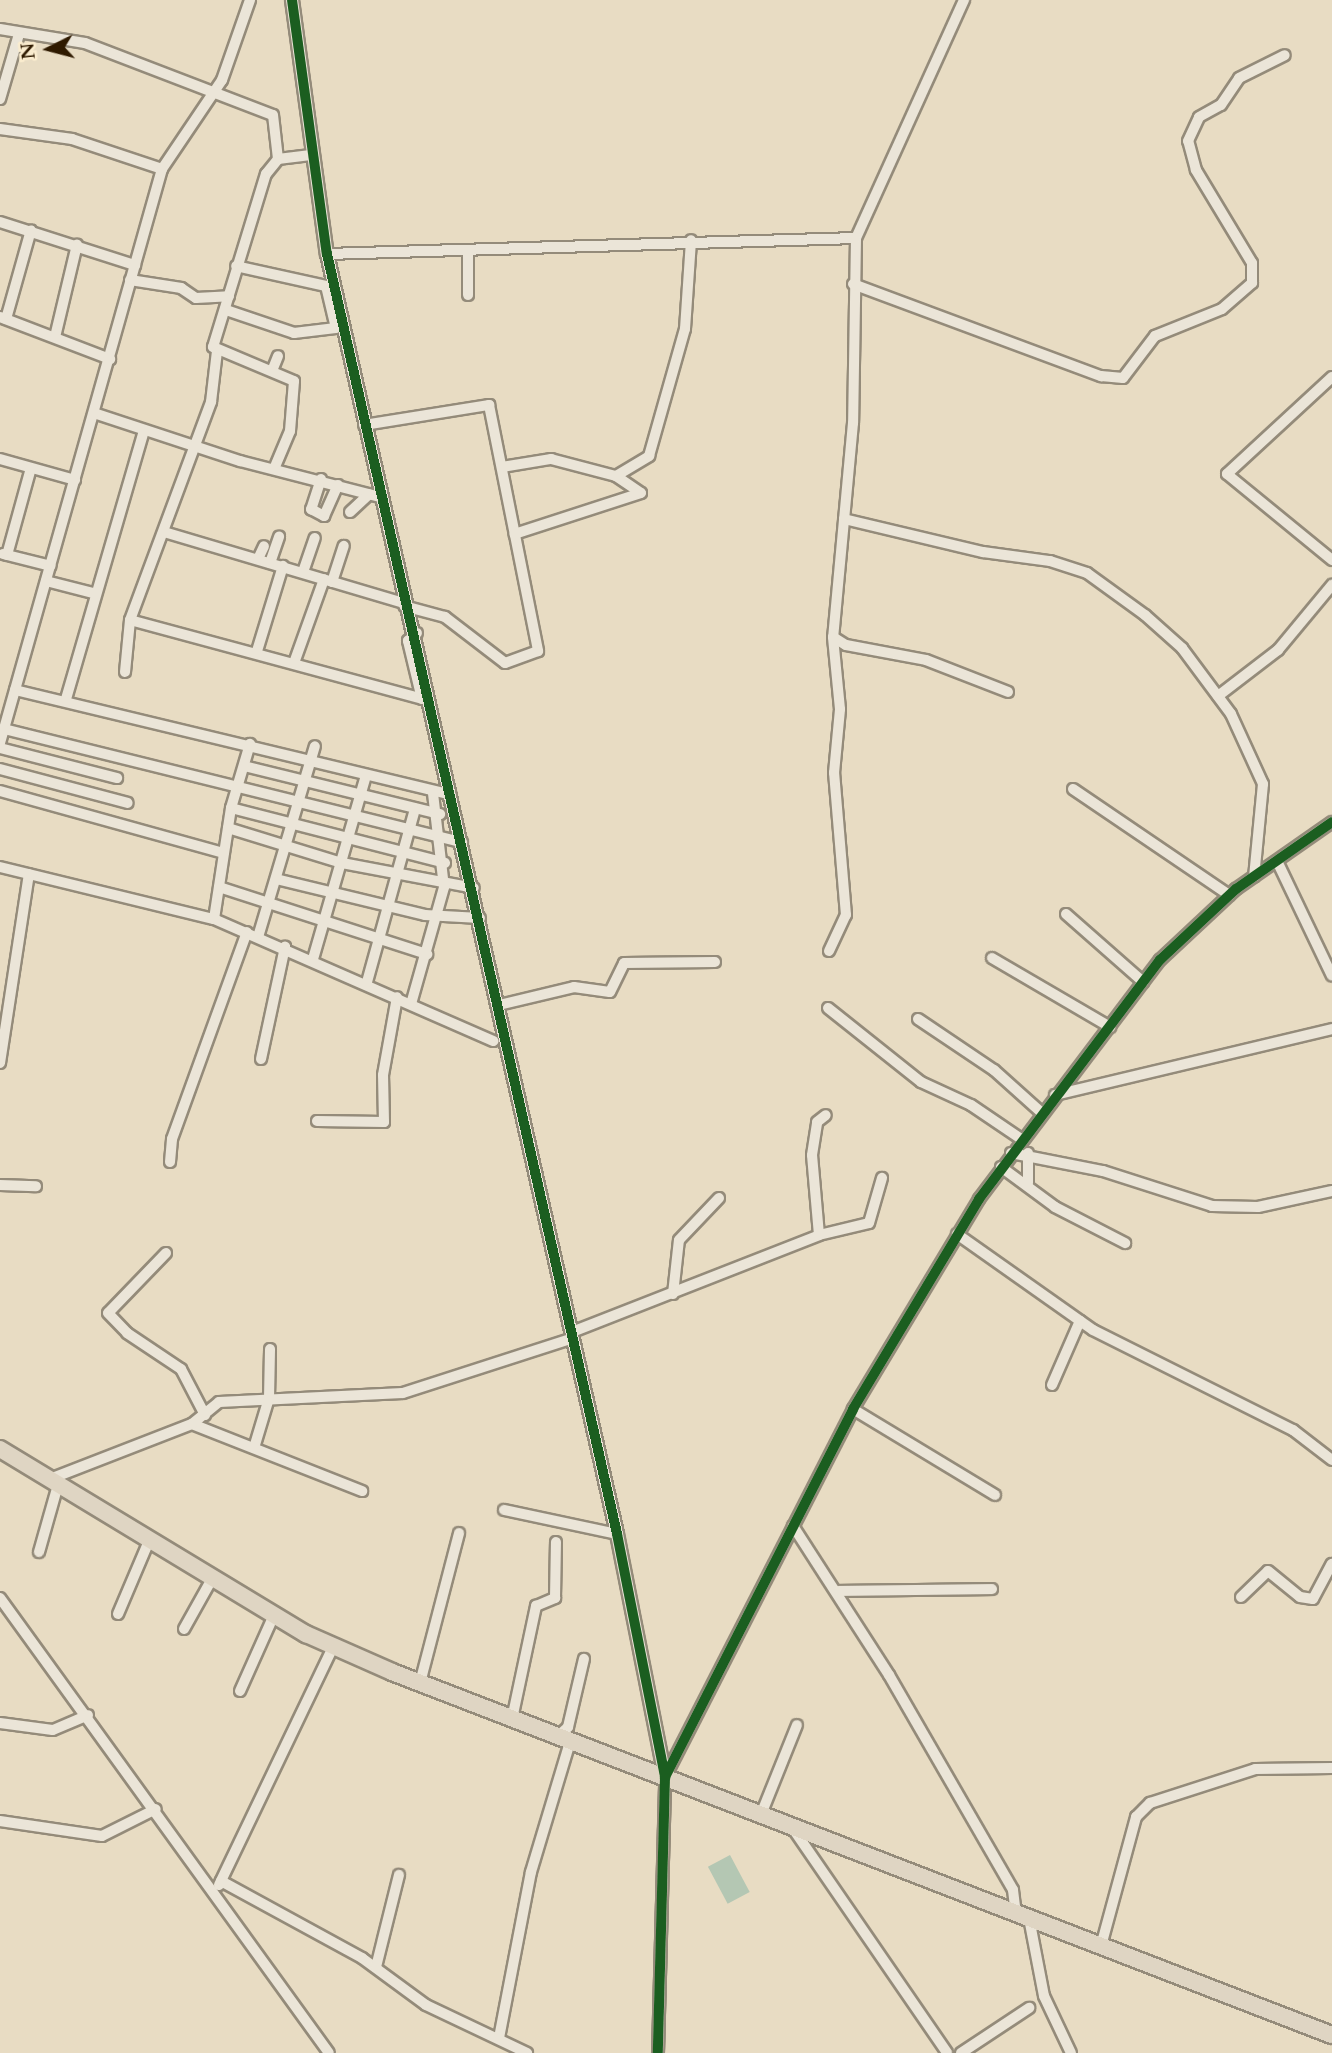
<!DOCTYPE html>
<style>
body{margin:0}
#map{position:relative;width:1332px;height:2053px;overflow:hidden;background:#e8dcc3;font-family:Cardo,serif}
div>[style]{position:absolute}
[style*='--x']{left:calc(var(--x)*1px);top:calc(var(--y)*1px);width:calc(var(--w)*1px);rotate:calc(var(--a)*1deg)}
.water>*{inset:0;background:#b4c7b3;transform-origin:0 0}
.roads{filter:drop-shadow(2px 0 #948b7a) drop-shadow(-2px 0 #948b7a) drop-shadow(0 2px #948b7a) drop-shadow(0 -2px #948b7a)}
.minor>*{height:10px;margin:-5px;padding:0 5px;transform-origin:5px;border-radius:5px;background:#ebe5d8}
.tertiary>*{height:12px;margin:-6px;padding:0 6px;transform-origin:6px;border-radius:6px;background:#ebe5d8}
.primary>*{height:16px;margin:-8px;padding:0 8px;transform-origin:8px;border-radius:8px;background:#dfd5c3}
.cycleway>*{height:10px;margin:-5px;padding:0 5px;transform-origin:5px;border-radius:5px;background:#1b5e20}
span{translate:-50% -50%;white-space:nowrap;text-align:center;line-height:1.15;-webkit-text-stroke:5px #faecce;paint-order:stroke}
.north{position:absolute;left:14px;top:14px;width:70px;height:70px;-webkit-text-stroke:5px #faecce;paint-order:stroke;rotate:264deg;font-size:19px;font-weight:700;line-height:28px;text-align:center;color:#2f1a00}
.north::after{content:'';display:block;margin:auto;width:24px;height:32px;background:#2f1a00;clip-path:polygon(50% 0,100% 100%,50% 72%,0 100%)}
</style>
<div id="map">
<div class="water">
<i style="left:730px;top:1855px;width:42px;height:25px;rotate:62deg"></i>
</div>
<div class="roads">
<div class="minor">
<i style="--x:964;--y:0;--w:261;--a:114.4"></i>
<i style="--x:856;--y:238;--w:185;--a:90.9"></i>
<i style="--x:853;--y:423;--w:215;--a:95.3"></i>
<i style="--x:833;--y:637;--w:15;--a:32"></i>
<i style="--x:846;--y:645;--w:81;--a:10.6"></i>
<i style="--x:926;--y:660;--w:88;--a:21.3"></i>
<i style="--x:0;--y:29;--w:86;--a:9.4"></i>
<i style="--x:85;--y:43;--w:201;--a:21"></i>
<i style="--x:273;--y:115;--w:44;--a:83.5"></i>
<i style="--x:0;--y:99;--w:68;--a:-73.7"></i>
<i style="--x:0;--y:129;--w:73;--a:7.9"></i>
<i style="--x:72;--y:139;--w:95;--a:18.4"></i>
<i style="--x:0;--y:222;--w:142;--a:17.7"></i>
<i style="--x:468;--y:251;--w:44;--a:90"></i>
<i style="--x:327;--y:254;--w:529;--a:-1.73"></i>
<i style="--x:130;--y:280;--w:52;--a:8.9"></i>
<i style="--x:181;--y:288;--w:18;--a:34"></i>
<i style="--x:196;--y:298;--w:33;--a:-3"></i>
<i style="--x:853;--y:284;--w:265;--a:20.4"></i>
<i style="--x:1101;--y:376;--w:22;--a:5"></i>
<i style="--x:1123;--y:378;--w:53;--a:-52.7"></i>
<i style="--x:1155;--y:336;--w:72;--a:-21.9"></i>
<i style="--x:1222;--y:309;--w:40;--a:-41"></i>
<i style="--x:1252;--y:283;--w:20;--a:-90"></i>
<i style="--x:1252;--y:263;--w:109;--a:-121.1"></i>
<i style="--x:1196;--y:170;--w:30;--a:-105"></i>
<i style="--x:1188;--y:141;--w:26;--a:-65"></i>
<i style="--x:1199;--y:117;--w:25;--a:-29"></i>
<i style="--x:1221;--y:105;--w:32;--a:-56"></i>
<i style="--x:1239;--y:78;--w:51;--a:-26.6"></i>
<i style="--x:226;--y:310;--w:72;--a:18.7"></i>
<i style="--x:294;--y:333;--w:42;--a:-6.8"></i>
<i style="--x:336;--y:328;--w:43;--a:-103.4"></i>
<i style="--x:326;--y:286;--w:92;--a:-167.5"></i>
<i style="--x:0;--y:317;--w:118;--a:20.9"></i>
<i style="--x:6;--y:319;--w:92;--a:-74.3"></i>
<i style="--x:55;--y:337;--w:95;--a:-76.6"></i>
<i style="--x:272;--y:371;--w:16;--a:-68"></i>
<i style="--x:1332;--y:377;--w:143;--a:137.3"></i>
<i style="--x:1227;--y:474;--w:136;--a:39.3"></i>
<i style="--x:94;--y:413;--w:154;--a:18.2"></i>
<i style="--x:240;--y:461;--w:145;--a:14.4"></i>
<i style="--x:364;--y:425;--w:127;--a:-9.1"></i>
<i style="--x:489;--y:405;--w:251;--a:78.7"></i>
<i style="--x:538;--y:651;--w:35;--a:160"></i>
<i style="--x:505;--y:663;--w:76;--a:-142.5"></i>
<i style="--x:445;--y:617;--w:42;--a:-165"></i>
<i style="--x:0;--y:459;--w:78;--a:15.6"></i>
<i style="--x:502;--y:467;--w:50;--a:-9.3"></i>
<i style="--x:551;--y:459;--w:67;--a:14.7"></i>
<i style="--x:616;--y:476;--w:30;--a:34"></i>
<i style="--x:641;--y:493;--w:133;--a:162"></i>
<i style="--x:274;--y:469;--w:41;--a:-67.2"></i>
<i style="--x:290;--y:431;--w:50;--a:-85.4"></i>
<i style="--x:294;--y:381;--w:88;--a:-157.2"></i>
<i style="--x:213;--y:347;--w:181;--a:-73"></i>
<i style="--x:266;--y:174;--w:19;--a:-51"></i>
<i style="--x:278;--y:159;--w:35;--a:-7"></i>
<i style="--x:616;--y:476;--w:39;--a:-31"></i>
<i style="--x:649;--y:456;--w:132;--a:-74.2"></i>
<i style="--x:685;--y:329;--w:89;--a:-86.1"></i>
<i style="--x:321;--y:479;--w:32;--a:108"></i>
<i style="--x:311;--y:509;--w:15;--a:28"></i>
<i style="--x:324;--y:516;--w:34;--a:-66"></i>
<i style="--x:350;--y:512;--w:26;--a:-43"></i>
<i style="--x:844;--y:519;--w:143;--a:13.4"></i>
<i style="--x:983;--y:552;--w:68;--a:7.7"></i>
<i style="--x:1050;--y:561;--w:39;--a:18"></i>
<i style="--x:1087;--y:573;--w:72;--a:35.9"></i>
<i style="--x:1145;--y:615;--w:50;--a:41.7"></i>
<i style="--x:1182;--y:648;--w:82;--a:53.4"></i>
<i style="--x:1231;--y:714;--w:77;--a:65.4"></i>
<i style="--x:1263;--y:784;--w:93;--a:95.5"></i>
<i style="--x:164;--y:532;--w:249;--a:16.5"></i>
<i style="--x:3;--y:554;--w:49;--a:14"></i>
<i style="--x:7;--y:555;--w:90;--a:-74.6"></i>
<i style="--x:258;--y:559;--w:14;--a:-65"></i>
<i style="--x:270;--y:563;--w:28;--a:-71"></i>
<i style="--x:303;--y:572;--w:36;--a:-71"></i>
<i style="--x:46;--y:581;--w:49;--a:14.3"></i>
<i style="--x:332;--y:582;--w:38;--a:-72"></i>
<i style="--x:130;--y:620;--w:302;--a:15.1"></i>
<i style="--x:422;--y:699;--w:60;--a:-103.6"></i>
<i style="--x:408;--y:641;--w:12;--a:-42"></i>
<i style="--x:257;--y:651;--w:89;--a:-73"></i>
<i style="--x:294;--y:663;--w:89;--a:-70.3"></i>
<i style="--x:125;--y:672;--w:52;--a:-84.5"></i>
<i style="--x:130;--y:620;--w:233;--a:-69.6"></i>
<i style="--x:211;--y:402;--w:51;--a:-83.3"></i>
<i style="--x:15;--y:690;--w:448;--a:13.5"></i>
<i style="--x:1218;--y:696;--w:76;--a:-37.5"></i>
<i style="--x:1278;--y:650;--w:85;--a:-50.3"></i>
<i style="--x:66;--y:699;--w:279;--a:-73.8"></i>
<i style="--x:4;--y:729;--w:472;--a:13.9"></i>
<i style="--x:0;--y:743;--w:596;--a:-74.24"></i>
<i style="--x:162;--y:169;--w:107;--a:-56"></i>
<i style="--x:222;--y:80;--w:85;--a:-70.7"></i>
<i style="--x:0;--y:748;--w:121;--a:14.4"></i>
<i style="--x:244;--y:766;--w:202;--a:13.8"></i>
<i style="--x:0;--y:769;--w:132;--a:14.9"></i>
<i style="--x:1073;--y:789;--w:189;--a:34.2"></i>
<i style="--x:0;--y:791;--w:232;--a:15.5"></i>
<i style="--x:231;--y:808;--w:221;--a:14.4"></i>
<i style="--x:228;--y:828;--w:119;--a:17.1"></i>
<i style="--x:342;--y:863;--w:134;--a:10.7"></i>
<i style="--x:1277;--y:861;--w:127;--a:64.4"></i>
<i style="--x:0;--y:867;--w:220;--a:13.7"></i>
<i style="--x:214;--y:919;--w:305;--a:23.6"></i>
<i style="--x:276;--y:879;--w:153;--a:13.6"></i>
<i style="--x:425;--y:915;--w:55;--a:3.1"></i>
<i style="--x:219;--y:887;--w:219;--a:17.9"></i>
<i style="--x:1066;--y:914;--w:103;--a:41.4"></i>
<i style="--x:214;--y:919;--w:112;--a:-81.3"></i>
<i style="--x:231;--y:808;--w:67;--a:-73.5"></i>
<i style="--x:258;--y:937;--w:199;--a:-73.4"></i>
<i style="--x:829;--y:951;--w:40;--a:-65"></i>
<i style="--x:846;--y:915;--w:143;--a:-94.8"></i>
<i style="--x:834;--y:773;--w:64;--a:-84.6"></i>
<i style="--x:840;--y:709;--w:72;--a:-95.6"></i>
<i style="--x:992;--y:958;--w:137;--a:30.3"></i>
<i style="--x:313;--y:959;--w:191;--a:-73.9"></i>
<i style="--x:367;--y:982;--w:180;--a:-74.5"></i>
<i style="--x:411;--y:1004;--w:122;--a:-74.2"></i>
<i style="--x:444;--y:887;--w:95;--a:-96.7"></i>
<i style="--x:499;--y:1005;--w:77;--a:-13.5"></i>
<i style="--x:574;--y:987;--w:36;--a:8"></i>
<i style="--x:610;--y:992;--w:32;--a:-64"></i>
<i style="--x:624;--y:963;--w:91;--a:-0.6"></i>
<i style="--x:828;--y:1008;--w:119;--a:38.5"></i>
<i style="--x:921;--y:1082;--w:55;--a:24.7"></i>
<i style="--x:971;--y:1105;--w:60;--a:34.2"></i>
<i style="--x:918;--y:1019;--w:92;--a:33.9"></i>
<i style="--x:994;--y:1070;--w:64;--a:41.9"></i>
<i style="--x:261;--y:1059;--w:115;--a:-77.9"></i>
<i style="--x:0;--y:1063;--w:191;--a:-81.3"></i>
<i style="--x:1055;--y:1095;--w:285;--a:-13.4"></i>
<i style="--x:317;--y:1121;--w:67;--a:0.9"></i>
<i style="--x:384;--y:1122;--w:47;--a:-91.2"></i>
<i style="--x:383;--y:1075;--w:79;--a:-79.8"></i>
<i style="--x:1011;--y:1153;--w:94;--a:11.1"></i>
<i style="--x:1103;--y:1171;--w:114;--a:17.8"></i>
<i style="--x:1212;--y:1206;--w:46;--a:1.2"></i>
<i style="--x:1258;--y:1207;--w:76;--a:-12.2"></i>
<i style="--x:1028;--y:1153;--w:30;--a:90"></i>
<i style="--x:170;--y:1162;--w:23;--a:-85"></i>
<i style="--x:172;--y:1139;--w:220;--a:-70.1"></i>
<i style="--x:1001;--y:1167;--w:67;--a:36.5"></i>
<i style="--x:1055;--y:1207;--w:79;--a:27.2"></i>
<i style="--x:0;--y:1185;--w:36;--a:2"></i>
<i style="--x:957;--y:1234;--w:166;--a:35.2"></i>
<i style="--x:1093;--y:1330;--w:224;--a:26.6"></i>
<i style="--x:1293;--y:1430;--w:49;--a:37.6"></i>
<i style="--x:819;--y:1235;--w:80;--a:-95"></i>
<i style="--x:812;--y:1155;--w:33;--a:-81"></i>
<i style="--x:817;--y:1122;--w:11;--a:-38"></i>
<i style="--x:166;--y:1253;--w:83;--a:134"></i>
<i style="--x:108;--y:1313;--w:28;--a:46"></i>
<i style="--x:127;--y:1333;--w:65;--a:33.7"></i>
<i style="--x:181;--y:1369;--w:52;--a:62.4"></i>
<i style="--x:673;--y:1294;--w:54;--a:-83.7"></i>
<i style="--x:679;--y:1240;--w:58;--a:-46.4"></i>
<i style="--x:572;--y:1332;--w:265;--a:-21.4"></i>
<i style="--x:819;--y:1235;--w:51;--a:-13.5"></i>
<i style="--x:869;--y:1223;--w:47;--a:-73.9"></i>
<i style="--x:1052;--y:1385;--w:70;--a:-66.4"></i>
<i style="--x:853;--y:1409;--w:166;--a:31.2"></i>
<i style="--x:192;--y:1424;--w:183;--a:21.5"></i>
<i style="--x:254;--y:1448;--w:52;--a:-73.3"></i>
<i style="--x:269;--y:1398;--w:49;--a:-88.8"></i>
<i style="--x:50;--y:1479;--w:152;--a:-21.2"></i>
<i style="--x:192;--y:1424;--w:35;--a:-39"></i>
<i style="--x:219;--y:1402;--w:184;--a:-2.8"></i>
<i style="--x:403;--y:1393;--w:179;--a:-17.9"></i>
<i style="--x:504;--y:1510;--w:116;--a:12"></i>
<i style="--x:793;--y:1526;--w:177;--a:57.2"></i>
<i style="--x:889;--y:1675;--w:248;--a:60"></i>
<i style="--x:1013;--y:1890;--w:24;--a:83"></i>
<i style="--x:39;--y:1552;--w:70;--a:-74.2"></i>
<i style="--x:839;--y:1591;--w:153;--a:-0.7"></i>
<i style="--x:1241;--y:1597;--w:37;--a:-44"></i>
<i style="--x:1268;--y:1571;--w:41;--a:39.1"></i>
<i style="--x:1300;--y:1597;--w:13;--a:9"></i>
<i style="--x:1313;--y:1599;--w:40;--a:-62"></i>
<i style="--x:0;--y:1598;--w:561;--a:54.13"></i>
<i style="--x:118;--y:1614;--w:79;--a:-67"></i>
<i style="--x:184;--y:1629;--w:57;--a:-60.8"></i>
<i style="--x:420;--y:1683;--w:155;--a:-75.4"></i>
<i style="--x:240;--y:1691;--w:83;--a:-65.9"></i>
<i style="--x:512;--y:1719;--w:116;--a:-78"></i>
<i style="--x:536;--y:1606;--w:21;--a:-23"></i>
<i style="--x:555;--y:1598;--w:56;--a:-89"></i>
<i style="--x:0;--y:1723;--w:53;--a:7.5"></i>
<i style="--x:53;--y:1730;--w:38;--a:-23"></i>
<i style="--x:557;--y:1737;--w:15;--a:-42"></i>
<i style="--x:568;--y:1727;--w:70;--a:-76.8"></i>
<i style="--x:760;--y:1817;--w:99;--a:-68.1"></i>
<i style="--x:0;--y:1821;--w:103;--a:8.4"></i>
<i style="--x:102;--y:1836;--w:60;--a:-26.6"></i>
<i style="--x:794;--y:1830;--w:270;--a:55.5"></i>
<i style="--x:221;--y:1881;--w:161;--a:28.6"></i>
<i style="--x:362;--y:1958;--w:79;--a:36.3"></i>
<i style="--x:426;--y:2005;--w:112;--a:25.4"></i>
<i style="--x:219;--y:1885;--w:266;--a:-64.4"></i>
<i style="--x:1029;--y:1918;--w:79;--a:79.1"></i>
<i style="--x:1044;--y:1996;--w:63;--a:64.7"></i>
<i style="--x:1101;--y:1946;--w:134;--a:-74.8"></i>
<i style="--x:1136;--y:1817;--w:20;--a:-45"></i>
<i style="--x:1150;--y:1803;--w:110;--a:-17.9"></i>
<i style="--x:1255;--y:1769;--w:77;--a:-0.7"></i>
<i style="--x:376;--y:1967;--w:95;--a:-76"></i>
<i style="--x:499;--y:2038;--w:169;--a:-79.1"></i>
<i style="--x:531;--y:1872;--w:136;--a:-73.3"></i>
<i style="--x:658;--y:2053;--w:276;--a:-88.5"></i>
<i style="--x:665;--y:1777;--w:413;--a:-62.9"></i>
<i style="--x:853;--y:1409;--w:245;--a:-59"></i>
<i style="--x:979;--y:1199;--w:300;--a:-52.9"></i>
<i style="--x:1160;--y:960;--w:104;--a:-43.1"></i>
<i style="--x:1236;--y:889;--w:117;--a:-34.9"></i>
<i style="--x:961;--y:2053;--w:82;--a:-33.5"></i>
</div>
<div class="tertiary">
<i style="--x:292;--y:0;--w:256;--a:82.2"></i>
<i style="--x:327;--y:254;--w:1312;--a:77.23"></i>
<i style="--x:617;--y:1534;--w:248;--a:78.8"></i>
</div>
<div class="primary">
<i style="--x:0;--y:1449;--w:358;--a:31.2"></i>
<i style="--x:306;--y:1634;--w:94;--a:23.8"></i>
<i style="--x:392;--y:1672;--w:1008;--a:21.12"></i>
</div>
</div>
<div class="cycleway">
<i style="--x:292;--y:0;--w:256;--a:82.2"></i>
<i style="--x:327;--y:254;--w:1312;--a:77.23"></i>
<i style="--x:617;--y:1534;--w:248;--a:78.8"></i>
<i style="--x:665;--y:1777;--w:276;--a:91.5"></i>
<i style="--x:665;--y:1777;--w:413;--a:-62.9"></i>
<i style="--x:853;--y:1409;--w:245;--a:-59"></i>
<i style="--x:979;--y:1199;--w:300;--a:-52.9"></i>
<i style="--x:1160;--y:960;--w:104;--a:-43.1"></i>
<i style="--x:1236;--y:889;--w:117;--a:-34.9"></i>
</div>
<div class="north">N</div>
</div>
